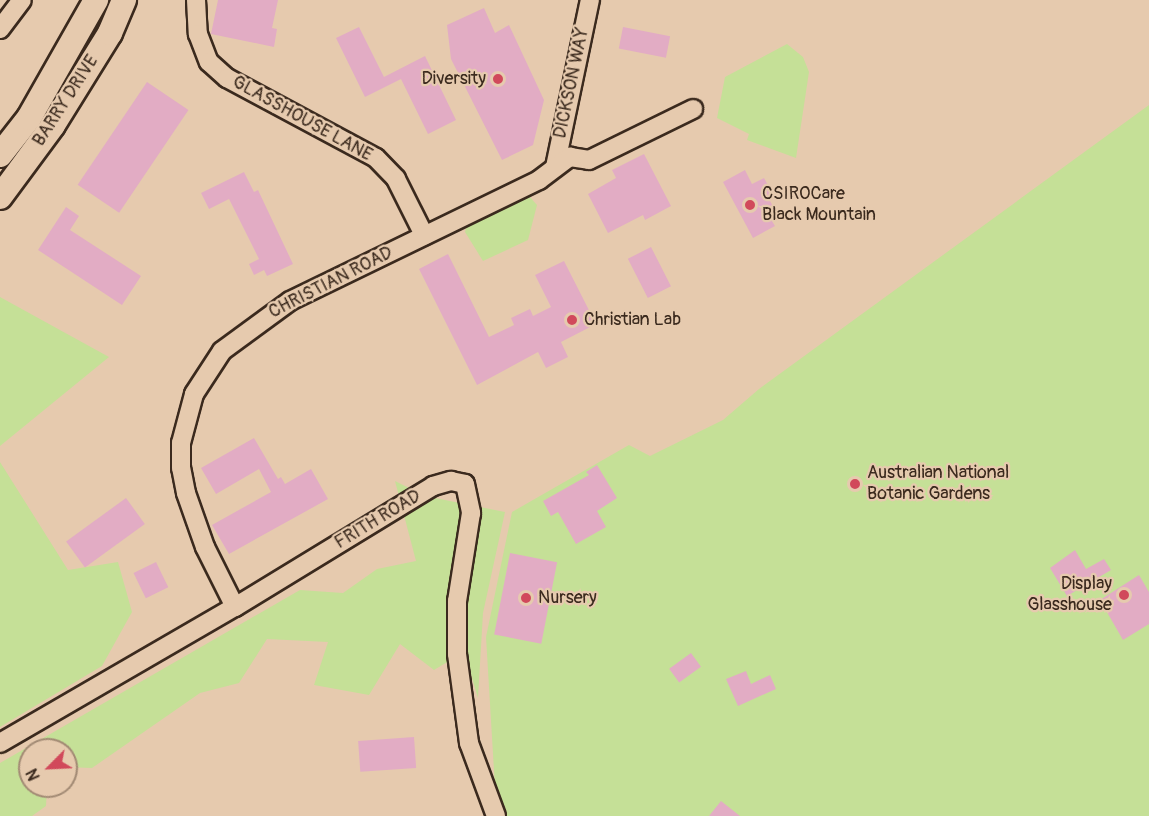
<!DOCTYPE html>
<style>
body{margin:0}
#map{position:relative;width:1149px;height:816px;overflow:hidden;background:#e6caae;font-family:Pangolin,sans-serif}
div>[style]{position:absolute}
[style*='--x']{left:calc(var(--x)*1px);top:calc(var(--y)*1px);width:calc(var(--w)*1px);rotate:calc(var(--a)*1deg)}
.green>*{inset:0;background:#c5e097}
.building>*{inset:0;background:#e2acc4;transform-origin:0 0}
.roads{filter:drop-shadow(2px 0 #3b2a1e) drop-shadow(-2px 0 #3b2a1e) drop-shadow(0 2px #3b2a1e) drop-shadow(0 -2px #3b2a1e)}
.minor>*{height:18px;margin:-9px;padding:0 9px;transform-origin:9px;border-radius:9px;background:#e6caae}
.major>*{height:24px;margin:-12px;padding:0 12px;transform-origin:12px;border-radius:12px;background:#e6caae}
.dots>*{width:16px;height:16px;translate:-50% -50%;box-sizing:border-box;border:3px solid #e6caae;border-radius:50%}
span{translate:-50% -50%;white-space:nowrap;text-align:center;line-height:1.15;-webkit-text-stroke:4.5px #e6caae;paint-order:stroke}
.poi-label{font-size:18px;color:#3b2a1e}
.right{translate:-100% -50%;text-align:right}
.left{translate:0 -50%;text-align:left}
.street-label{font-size:18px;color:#3b2a1e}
.north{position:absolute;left:18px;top:738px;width:60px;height:60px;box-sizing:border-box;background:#e6caae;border:2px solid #a28a74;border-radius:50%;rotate:246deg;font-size:16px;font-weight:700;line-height:24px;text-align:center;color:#3b2a1e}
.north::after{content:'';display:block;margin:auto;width:21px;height:27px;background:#d1495b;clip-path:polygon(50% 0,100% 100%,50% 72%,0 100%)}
</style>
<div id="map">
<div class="green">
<i style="clip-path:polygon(787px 44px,803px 57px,809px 72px,796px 158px,747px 140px,749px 134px,717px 118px,725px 77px)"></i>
<i style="clip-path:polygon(1149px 105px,1149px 816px,507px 816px,496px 804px,486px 637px,512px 512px,629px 445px,650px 456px,723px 420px,759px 389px)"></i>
<i style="clip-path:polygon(528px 195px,537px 205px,528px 240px,483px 261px,465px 232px,468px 221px)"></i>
<i style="clip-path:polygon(0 297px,109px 357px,0 446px)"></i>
<i style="clip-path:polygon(0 462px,68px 570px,118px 562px,132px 612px,102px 666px,0 727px)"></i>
<i style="clip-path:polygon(395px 481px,425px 496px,505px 512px,483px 613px,478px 698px,464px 652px,434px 670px,400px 644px,369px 695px,314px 685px,328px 642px,267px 639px,239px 683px,200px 693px,92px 768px,66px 767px,66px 750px,30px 750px,30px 786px,47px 786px,46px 806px,32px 816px,0 816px,0 763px,300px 590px,343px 593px,377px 569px,416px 561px)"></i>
</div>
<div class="building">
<i style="clip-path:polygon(218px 0,278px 0,272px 28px,277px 29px,274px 47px,211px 34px)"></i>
<i style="clip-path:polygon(484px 8px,495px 33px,509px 25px,544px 100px,533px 145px,502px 160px,451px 59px,447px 25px)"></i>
<i style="clip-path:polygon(359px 27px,384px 77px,425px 56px,456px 120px,428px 134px,401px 79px,365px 97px,336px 38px)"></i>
<i style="left:623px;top:27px;width:48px;height:22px;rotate:11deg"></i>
<i style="left:147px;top:82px;width:50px;height:124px;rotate:34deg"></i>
<i style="clip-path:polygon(644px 154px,671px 206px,645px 220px,643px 215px,608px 233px,588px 194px,616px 178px,612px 170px)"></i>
<i style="clip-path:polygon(745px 170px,752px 184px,764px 178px,775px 198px,770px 201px,779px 217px,772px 221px,775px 226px,753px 238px,723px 182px)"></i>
<i style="clip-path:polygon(244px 172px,254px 192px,258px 190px,293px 264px,267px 276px,264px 270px,254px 275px,249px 264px,259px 259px,229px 199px,209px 209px,201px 193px)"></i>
<i style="clip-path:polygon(66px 207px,79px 216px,70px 230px,141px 276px,122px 305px,38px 250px)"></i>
<i style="left:651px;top:247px;width:44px;height:26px;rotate:63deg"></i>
<i style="clip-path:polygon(448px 254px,489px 337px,514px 325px,511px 318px,530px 309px,533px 316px,551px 307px,535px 275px,564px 261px,596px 324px,561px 342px,568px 357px,546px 368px,538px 352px,477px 385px,419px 269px)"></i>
<i style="clip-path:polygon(254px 438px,278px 479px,281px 477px,285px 484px,311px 469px,328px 499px,229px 554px,212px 525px,271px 492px,259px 469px,216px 494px,201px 468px)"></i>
<i style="clip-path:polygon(597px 465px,617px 498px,597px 511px,606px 527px,576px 544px,558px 512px,551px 516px,543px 501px,589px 475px,586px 472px)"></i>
<i style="left:126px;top:498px;width:32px;height:74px;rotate:54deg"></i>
<i style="clip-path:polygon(1075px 550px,1086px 569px,1104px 559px,1111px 570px,1067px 596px,1050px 568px)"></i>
<i style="left:510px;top:553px;width:48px;height:83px;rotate:11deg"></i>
<i style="left:156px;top:562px;width:28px;height:25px;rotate:64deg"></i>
<i style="clip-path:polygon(1139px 575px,1149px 592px,1149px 624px,1123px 640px,1100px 600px)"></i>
<i style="left:691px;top:653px;width:17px;height:27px;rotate:54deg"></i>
<i style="clip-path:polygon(746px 671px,751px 684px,770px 675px,776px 689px,738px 706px,726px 679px)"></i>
<i style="left:414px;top:737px;width:31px;height:56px;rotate:86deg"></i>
<i style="clip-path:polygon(721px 801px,740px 816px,709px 816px)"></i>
</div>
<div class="roads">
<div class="minor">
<i style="--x:196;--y:0;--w:34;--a:87"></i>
<i style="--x:198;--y:34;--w:30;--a:69"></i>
<i style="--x:209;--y:62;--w:24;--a:42"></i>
<i style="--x:227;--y:78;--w:169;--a:28.2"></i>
<i style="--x:376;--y:158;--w:29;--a:46"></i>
<i style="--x:396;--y:179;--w:63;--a:63.4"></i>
<i style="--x:0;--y:29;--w:36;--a:-53"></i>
<i style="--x:555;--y:167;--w:171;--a:-78.2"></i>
<i style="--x:235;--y:607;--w:67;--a:-116.6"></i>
<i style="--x:205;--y:547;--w:57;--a:-109.4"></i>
<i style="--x:186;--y:493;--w:25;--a:-101"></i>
<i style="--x:181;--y:468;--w:25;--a:-90"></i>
<i style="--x:181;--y:443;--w:51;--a:-75.1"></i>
<i style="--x:194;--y:394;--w:51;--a:-56.9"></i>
<i style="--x:222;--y:351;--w:84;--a:-36.3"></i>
<i style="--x:290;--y:301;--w:277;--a:-25.9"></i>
<i style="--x:539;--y:180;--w:39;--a:-37"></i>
<i style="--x:570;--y:157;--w:19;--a:9"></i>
<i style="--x:589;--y:160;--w:116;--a:-26.1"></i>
<i style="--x:0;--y:743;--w:272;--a:-30.1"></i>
<i style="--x:235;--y:607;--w:232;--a:-31.4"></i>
<i style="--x:433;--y:486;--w:19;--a:-16"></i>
<i style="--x:451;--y:481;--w:14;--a:12"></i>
<i style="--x:465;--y:484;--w:30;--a:78"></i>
<i style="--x:471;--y:513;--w:89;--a:99"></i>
<i style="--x:457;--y:601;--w:53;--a:90"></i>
<i style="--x:457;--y:654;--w:90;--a:82.3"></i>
<i style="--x:469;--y:743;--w:78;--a:69.7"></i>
</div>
<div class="major">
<i style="--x:0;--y:155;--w:47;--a:-51.9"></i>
<i style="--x:29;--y:118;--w:136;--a:-60.4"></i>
<i style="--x:0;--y:197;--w:89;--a:-53.6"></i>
<i style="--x:53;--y:125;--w:108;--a:-58.2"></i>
<i style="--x:110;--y:33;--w:36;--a:-67"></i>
</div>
</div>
<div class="dots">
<i style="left:498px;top:79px;background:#d1495b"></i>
<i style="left:750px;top:205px;background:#d1495b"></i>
<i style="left:572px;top:320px;background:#d1495b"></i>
<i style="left:855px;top:484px;background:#d1495b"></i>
<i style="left:1124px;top:595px;background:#d1495b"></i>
<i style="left:526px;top:598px;background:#d1495b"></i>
</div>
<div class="poi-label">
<span class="right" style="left:486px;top:79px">Diversity</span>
<span class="left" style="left:762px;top:205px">CSIROCare<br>Black Mountain</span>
<span class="left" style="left:584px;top:320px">Christian Lab</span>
<span class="left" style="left:867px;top:484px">Australian National<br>Botanic Gardens</span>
<span class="right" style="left:1112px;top:595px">Display<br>Glasshouse</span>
<span class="left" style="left:538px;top:598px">Nursery</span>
</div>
<div class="street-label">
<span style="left:572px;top:83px;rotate:-78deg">DICKSON WAY</span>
<span style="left:66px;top:101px;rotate:-57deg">BARRY DRIVE</span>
<span style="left:302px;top:119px;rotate:29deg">GLASSHOUSE LANE</span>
<span style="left:331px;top:283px;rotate:-27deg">CHRISTIAN ROAD</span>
<span style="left:378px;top:520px;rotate:-31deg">FRITH ROAD</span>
</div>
<div class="north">N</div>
</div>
